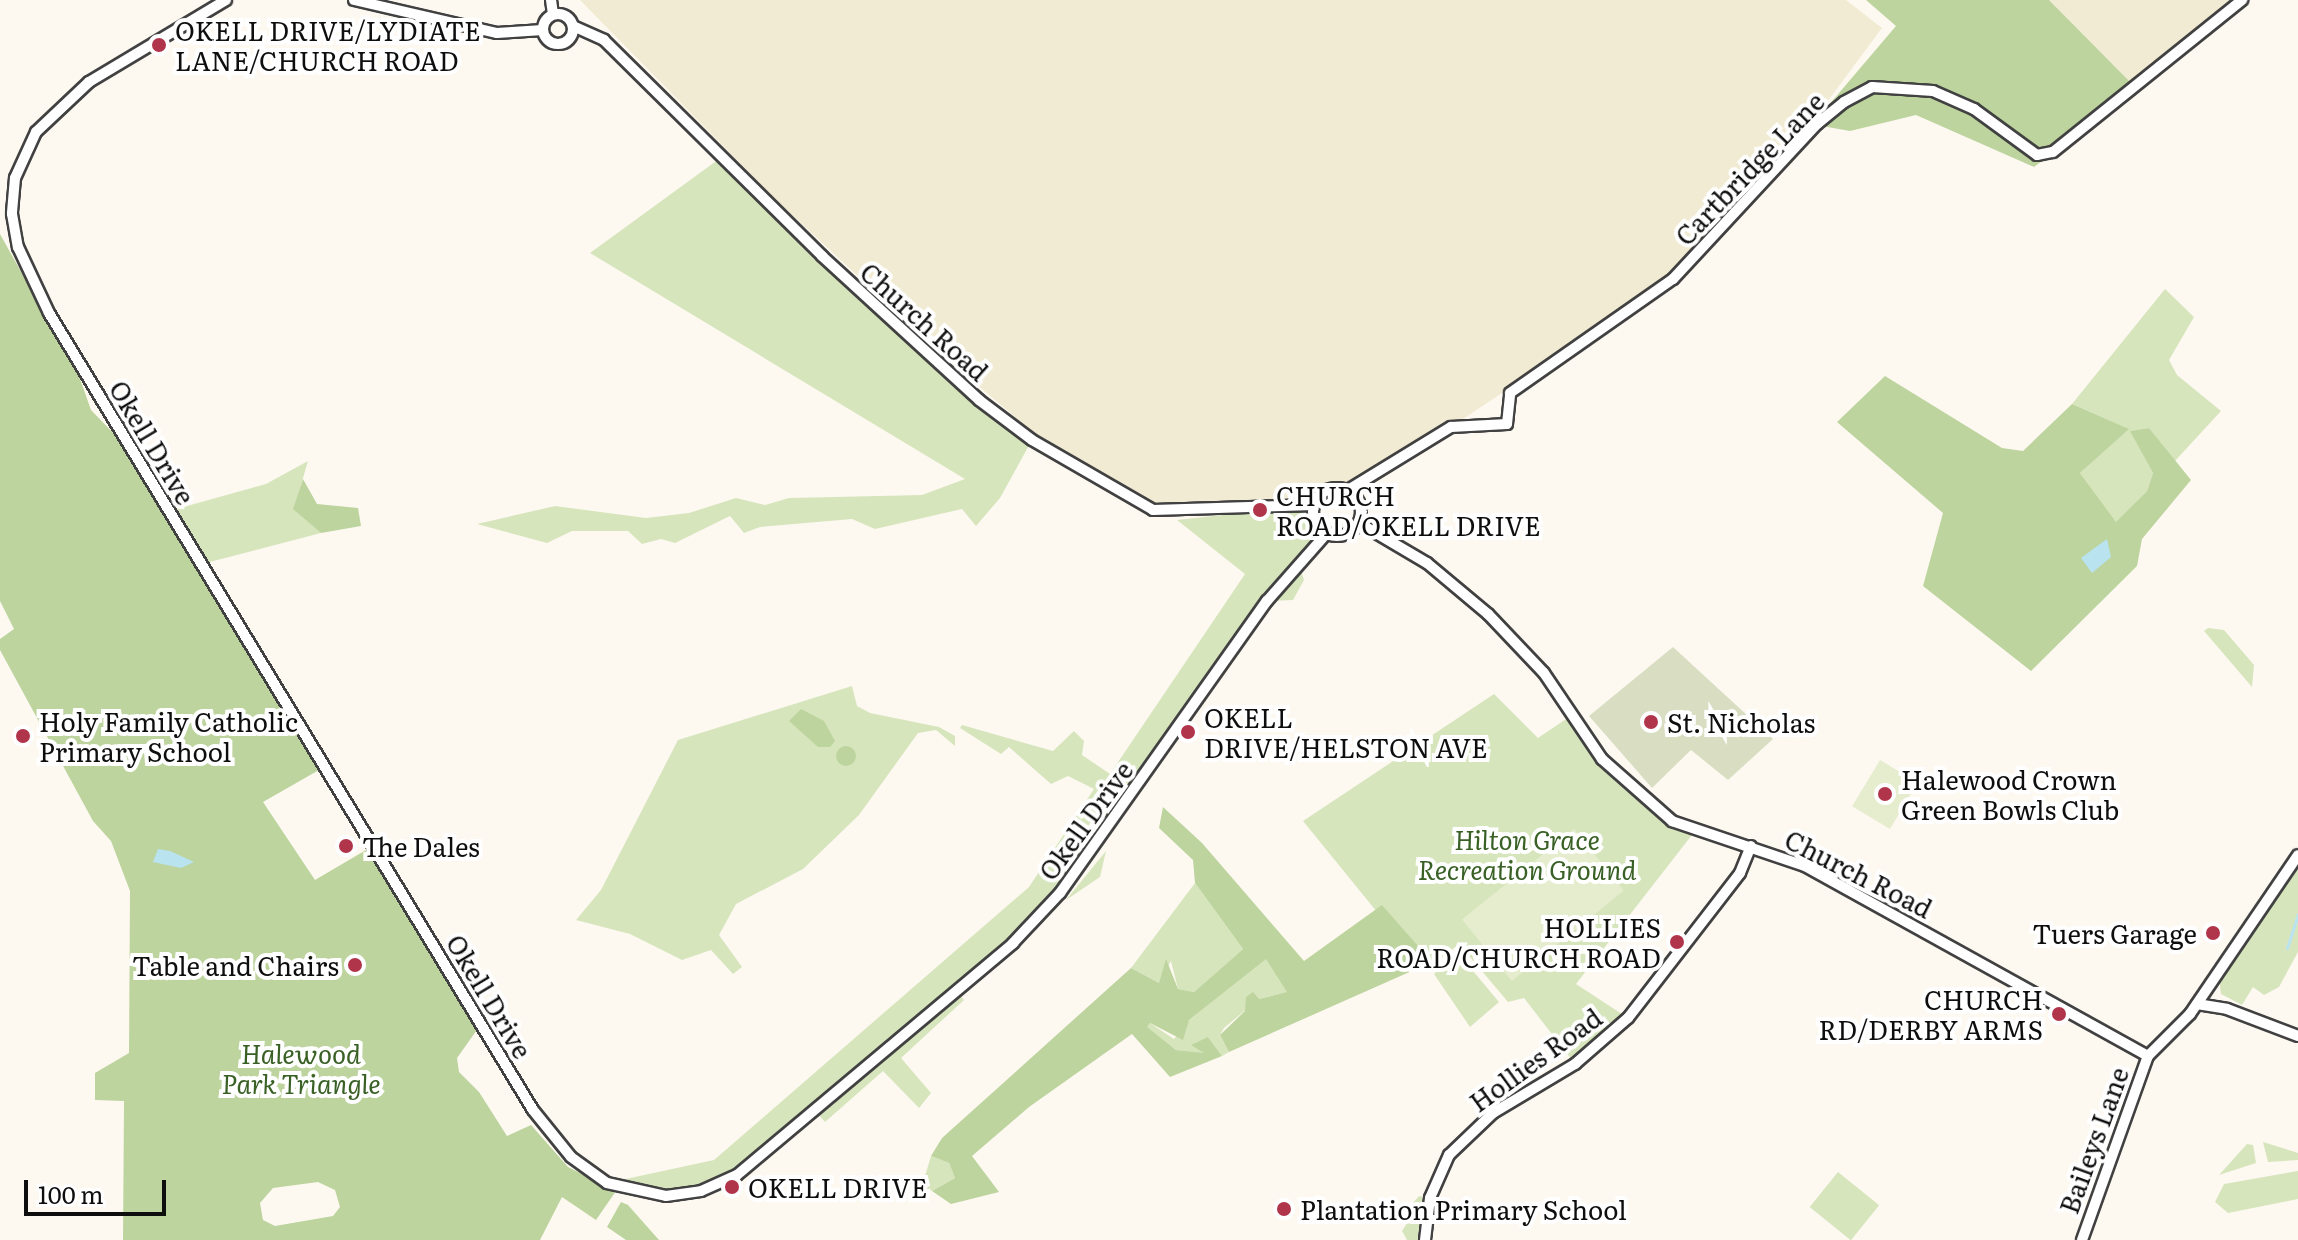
<!DOCTYPE html>
<style>
body{margin:0}
#map{position:relative;width:2298px;height:1240px;overflow:hidden;background:#fdf9f1;font-family:Literata,serif}
div>[style]{position:absolute}
[style*='--x']{left:calc(var(--x)*1px);top:calc(var(--y)*1px);width:calc(var(--w)*1px);rotate:calc(var(--a)*1deg)}
.farmland>*{inset:0;background:#f1ebd3}
.green>*{inset:0;background:#d7e5bd;transform-origin:0 0}
.forest>*{inset:0;background:#bdd49e}
.round{border-radius:50%}
.cemetery>*{inset:0;background:#d9dec3}
.pitch>*{inset:0;background:#e6edce;transform-origin:0 0}
.water>*{inset:0;background:#bae3f0}
.stream>*{height:3px;margin:-1.5px;padding:0 1.5px;transform-origin:1.5px;border-radius:1.5px;background:#bae3f0}
.roads{filter:drop-shadow(2px 0 #414141) drop-shadow(-2px 0 #414141) drop-shadow(0 2px #414141) drop-shadow(0 -2px #414141)}
.minor>*{height:10px;margin:-5px;padding:0 5px;transform-origin:5px;border-radius:5px;background:#fff}
.minor>.ring{margin:-5px;padding:0;box-sizing:content-box;background:none;border:10px solid #fff;border-radius:50%}
.dots>*{width:22px;height:22px;translate:-50% -50%;box-sizing:border-box;border:4px solid #fff;border-radius:50%}
span{translate:-50% -50%;white-space:nowrap;text-align:center;line-height:1.15;-webkit-text-stroke:8px #fff;paint-order:stroke}
.poi-label{font-size:26px;color:#0e0e0e}
.left{translate:0 -50%;text-align:left}
.right{translate:-100% -50%;text-align:right}
.street-label{font-size:26px;color:#0e0e0e}
.park-label{font-size:26px;color:#396025;font-style:italic}
.scale{position:absolute;left:24px;top:1180px;width:142px;height:36px;box-sizing:border-box;border:4px solid #0e0e0e;border-top:0;padding-left:10px;font-size:24px;line-height:28px;white-space:nowrap;color:#0e0e0e;-webkit-text-stroke:6px #fff;paint-order:stroke}
</style>
<div id="map">
<div class="farmland">
<i style="clip-path:polygon(580px 0,1846px 0,1882px 28px,1807px 129px,1673px 279px,1451px 427px,1317px 499px,1153px 510px,1035px 434px,948px 360px,773px 197px)"></i>
<i style="clip-path:polygon(2049px 0,2234px 0,2135px 87px)"></i>
</div>
<div class="green">
<i style="clip-path:polygon(719px 159px,1032px 440px,1000px 498px,976px 526px,962px 509px,875px 529px,852px 519px,760px 527px,744px 533px,730px 516px,675px 543px,661px 539px,642px 544px,628px 531px,572px 531px,547px 543px,477px 524px,555px 506px,646px 518px,689px 513px,736px 498px,765px 505px,789px 498px,922px 495px,965px 479px,590px 253px)"></i>
<i style="clip-path:polygon(2165px 289px,2194px 317px,2169px 360px,2177px 375px,2221px 411px,2175px 461px,2149px 428px,2131px 431px,2153px 473px,2147px 491px,2116px 523px,2080px 473px,2128px 429px,2072px 404px)"></i>
<i style="clip-path:polygon(308px 461px,294px 509px,321px 533px,202px 564px,169px 511px,266px 484px)"></i>
<i style="clip-path:polygon(1314px 505px,1315px 519px,1327px 533px,1298px 562px,1304px 580px,1293px 600px,1267px 601px,1060px 893px,957px 992px,964px 1000px,901px 1058px,931px 1093px,919px 1108px,883px 1071px,825px 1122px,817px 1113px,718px 1184px,666px 1196px,607px 1183px,714px 1160px,1029px 887px,1094px 789px,1068px 776px,1051px 784px,1009px 747px,1001px 754px,960px 728px,962px 725px,1053px 751px,1074px 731px,1084px 741px,1082px 755px,1110px 774px,1245px 574px,1177px 520px)"></i>
<i style="clip-path:polygon(2208px 628px,2224px 630px,2254px 665px,2252px 687px,2204px 631px)"></i>
<i style="clip-path:polygon(852px 686px,857px 706px,870px 713px,939px 727px,955px 736px,955px 746px,936px 730px,918px 733px,859px 815px,803px 869px,736px 904px,719px 935px,742px 967px,733px 974px,711px 950px,682px 960px,630px 934px,576px 920px,601px 890px,678px 740px)"></i>
<i style="clip-path:polygon(1494px 694px,1538px 738px,1569px 717px,1612px 778px,1695px 831px,1576px 984px,1628px 1018px,1575px 1064px,1524px 998px,1508px 1002px,1459px 944px,1425px 971px,1303px 821px)"></i>
<i style="clip-path:polygon(1106px 851px,1100px 877px,1066px 900px)"></i>
<i style="clip-path:polygon(2298px 868px,2298px 952px,2279px 987px,2264px 995px,2253px 987px,2242px 1005px,2221px 994px,2219px 978px)"></i>
<i style="clip-path:polygon(1195px 883px,1243px 949px,1194px 992px,1178px 989px,1171px 961px,1159px 983px,1131px 968px)"></i>
<i style="clip-path:polygon(1458px 953px,1499px 1002px,1470px 1027px,1434px 974px)"></i>
<i style="clip-path:polygon(1266px 958px,1288px 992px,1259px 999px,1224px 1028px,1220px 1035px,1229px 1052px,1222px 1056px,1208px 1037px,1207px 1054px,1176px 1050px,1146px 1027px,1150px 1023px,1174px 1039px,1189px 1020px)"></i>
<i style="clip-path:polygon(2263px 1142px,2298px 1153px,2298px 1160px,2268px 1162px)"></i>
<i style="clip-path:polygon(2247px 1144px,2253px 1145px,2256px 1163px,2219px 1175px)"></i>
<i style="clip-path:polygon(931px 1156px,949px 1163px,955px 1178px,932px 1191px,910px 1187px,925px 1176px)"></i>
<i style="clip-path:polygon(2298px 1171px,2298px 1199px,2228px 1213px,2215px 1202px,2224px 1184px)"></i>
<i style="left:1838px;top:1172px;width:53px;height:45px;rotate:39deg"></i>
<i style="clip-path:polygon(1419px 1196px,1430px 1198px,1425px 1240px,1407px 1240px,1402px 1231px,1409px 1220px,1404px 1213px)"></i>
</div>
<div class="forest">
<i style="clip-path:polygon(1866px 0,2049px 0,2137px 89px,2034px 167px,1916px 115px,1850px 131px,1822px 126px,1822px 113px,1896px 26px)"></i>
<i style="clip-path:polygon(evenodd,0 234px,79px 376px,91px 410px,117px 437px,319px 770px,263px 802px,315px 880px,366px 850px,479px 1027px,457px 1058px,459px 1072px,479px 1092px,507px 1136px,531px 1125px,568px 1167px,616px 1191px,596px 1220px,562px 1197px,540px 1240px,123px 1240px,124px 1101px,95px 1100px,95px 1073px,129px 1053px,130px 891px,111px 841px,93px 821px,0 650px,0 639px,14px 629px,0 601px,0 234px,318px 1182px,335px 1190px,340px 1207px,333px 1216px,275px 1226px,263px 1220px,260px 1203px,273px 1188px,318px 1182px)"></i>
<i style="clip-path:polygon(1885px 376px,2002px 448px,2023px 451px,2072px 404px,2129px 429px,2080px 473px,2116px 522px,2147px 491px,2153px 473px,2130px 431px,2149px 428px,2191px 480px,2142px 539px,2137px 566px,2031px 671px,1923px 586px,1943px 513px,1837px 422px)"></i>
<i style="clip-path:polygon(303px 479px,317px 504px,358px 508px,361px 526px,321px 533px,293px 509px)"></i>
<i style="clip-path:polygon(801px 709px,824px 721px,835px 741px,830px 747px,818px 747px,789px 721px)"></i>
<i class="round" style="left:836px;top:746px;width:20px;height:20px"></i>
<i style="clip-path:polygon(1163px 807px,1202px 843px,1304px 961px,1382px 905px,1432px 962px,1229px 1052px,1220px 1035px,1245px 1011px,1246px 997px,1253px 992px,1259px 999px,1287px 992px,1266px 959px,1189px 1020px,1183px 1040px,1150px 1023px,1147px 1027px,1176px 1050px,1204px 1053px,1191px 1045px,1208px 1037px,1222px 1056px,1170px 1077px,1132px 1034px,1029px 1107px,972px 1156px,999px 1192px,951px 1204px,932px 1191px,955px 1178px,949px 1163px,931px 1156px,942px 1138px,1131px 968px,1159px 983px,1166px 959px,1178px 989px,1194px 992px,1243px 949px,1195px 883px,1193px 860px,1159px 828px)"></i>
<i style="clip-path:polygon(621px 1202px,628px 1205px,659px 1240px,626px 1240px,607px 1227px)"></i>
</div>
<div class="cemetery">
<i style="clip-path:polygon(1673px 647px,1773px 739px,1728px 780px,1691px 750px,1652px 788px,1589px 716px)"></i>
</div>
<div class="pitch">
<i style="left:1880px;top:760px;width:44px;height:54px;rotate:31deg"></i>
<i style="left:1574px;top:829px;width:79px;height:144px;rotate:51deg"></i>
</div>
<div class="water">
<i style="clip-path:polygon(2107px 539px,2111px 557px,2092px 573px,2081px 558px)"></i>
<i style="clip-path:polygon(158px 849px,170px 851px,194px 862px,181px 868px,153px 862px)"></i>
</div>
<div class="stream">
<i style="--x:2287;--y:948;--w:36;--a:-72"></i>
</div>
<div class="roads">
<div class="minor">
<i style="--x:226;--y:0;--w:160;--a:149.1"></i>
<i style="--x:89;--y:82;--w:73;--a:136.7"></i>
<i style="--x:36;--y:132;--w:51;--a:114.5"></i>
<i style="--x:15;--y:178;--w:36;--a:95"></i>
<i style="--x:12;--y:214;--w:34;--a:80"></i>
<i style="--x:18;--y:247;--w:73;--a:64.8"></i>
<i style="--x:49;--y:313;--w:932;--a:58.73"></i>
<i style="--x:533;--y:1110;--w:60;--a:51"></i>
<i style="--x:571;--y:1157;--w:44;--a:35.8"></i>
<i style="--x:607;--y:1183;--w:60;--a:12.4"></i>
<i style="--x:666;--y:1196;--w:35;--a:-8"></i>
<i style="--x:701;--y:1191;--w:39;--a:-24"></i>
<i style="--x:737;--y:1175;--w:361;--a:-40"></i>
<i style="--x:1013;--y:943;--w:69;--a:-46.8"></i>
<i style="--x:1060;--y:893;--w:358;--a:-54.7"></i>
<i style="--x:1267;--y:601;--w:91;--a:-48.6"></i>
<i style="--x:354;--y:0;--w:147;--a:13"></i>
<i style="--x:497;--y:33;--w:46;--a:-3.7"></i>
<i style="--x:551;--y:0;--w:14;--a:82"></i>
<i class="ring" style="left:543px;top:14px;width:20px;height:20px"></i>
<i style="--x:573;--y:26;--w:34;--a:24"></i>
<i style="--x:604;--y:40;--w:307;--a:44.7"></i>
<i style="--x:822;--y:256;--w:213;--a:42.5"></i>
<i style="--x:979;--y:400;--w:66;--a:37"></i>
<i style="--x:1032;--y:440;--w:140;--a:30"></i>
<i style="--x:1153;--y:510;--w:161;--a:-1.8"></i>
<i class="ring" style="left:1313px;top:488px;width:38px;height:38px"></i>
<i style="--x:1348;--y:490;--w:121;--a:-31.5"></i>
<i style="--x:1451;--y:427;--w:56;--a:-3.1"></i>
<i style="--x:1507;--y:424;--w:31;--a:-84"></i>
<i style="--x:1510;--y:393;--w:199;--a:-35"></i>
<i style="--x:1673;--y:279;--w:212;--a:-47.1"></i>
<i style="--x:1817;--y:124;--w:35;--a:-39"></i>
<i style="--x:1844;--y:102;--w:32;--a:-28"></i>
<i style="--x:1872;--y:87;--w:61;--a:3.8"></i>
<i style="--x:1933;--y:91;--w:45;--a:23.7"></i>
<i style="--x:1974;--y:109;--w:78;--a:36.1"></i>
<i style="--x:2037;--y:155;--w:16;--a:-11"></i>
<i style="--x:2053;--y:152;--w:243;--a:-38.8"></i>
<i style="--x:1359;--y:523;--w:79;--a:30.5"></i>
<i style="--x:1427;--y:563;--w:80;--a:39.9"></i>
<i style="--x:1488;--y:614;--w:81;--a:46.5"></i>
<i style="--x:1544;--y:673;--w:104;--a:56"></i>
<i style="--x:1602;--y:759;--w:94;--a:41.5"></i>
<i style="--x:1672;--y:821;--w:140;--a:18.7"></i>
<i style="--x:1805;--y:866;--w:392;--a:29"></i>
<i style="--x:2197;--y:1004;--w:30;--a:9"></i>
<i style="--x:2227;--y:1009;--w:76;--a:20.8"></i>
<i style="--x:1425;--y:1240;--w:42;--a:-83.2"></i>
<i style="--x:1430;--y:1198;--w:47;--a:-66.2"></i>
<i style="--x:1449;--y:1155;--w:61;--a:-43.7"></i>
<i style="--x:1493;--y:1113;--w:96;--a:-30.9"></i>
<i style="--x:1575;--y:1064;--w:70;--a:-41"></i>
<i style="--x:1628;--y:1018;--w:183;--a:-52.3"></i>
<i style="--x:1740;--y:873;--w:29;--a:-68"></i>
<i style="--x:2082;--y:1240;--w:195;--a:-70.3"></i>
<i style="--x:2148;--y:1056;--w:59;--a:-45"></i>
<i style="--x:2190;--y:1014;--w:192;--a:-55.8"></i>
</div>
</div>
<div class="dots">
<i style="left:159px;top:45px;background:#b0344a"></i>
<i style="left:1260px;top:510px;background:#b0344a"></i>
<i style="left:1651px;top:722px;background:#b0344a"></i>
<i style="left:1188px;top:732px;background:#b0344a"></i>
<i style="left:23px;top:736px;background:#b0344a"></i>
<i style="left:1885px;top:794px;background:#b0344a"></i>
<i style="left:346px;top:846px;background:#b0344a"></i>
<i style="left:2213px;top:933px;background:#b0344a"></i>
<i style="left:1677px;top:942px;background:#b0344a"></i>
<i style="left:355px;top:965px;background:#b0344a"></i>
<i style="left:2059px;top:1014px;background:#b0344a"></i>
<i style="left:732px;top:1187px;background:#b0344a"></i>
<i style="left:1284px;top:1209px;background:#b0344a"></i>
</div>
<div class="poi-label">
<span class="left" style="left:175px;top:45px">OKELL DRIVE/LYDIATE<br>LANE/CHURCH ROAD</span>
<span class="left" style="left:1276px;top:510px">CHURCH<br>ROAD/OKELL DRIVE</span>
<span class="left" style="left:1204px;top:732px">OKELL<br>DRIVE/HELSTON AVE</span>
<span class="left" style="left:39px;top:736px">Holy Family Catholic<br>Primary School</span>
<span class="left" style="left:1667px;top:722px">St. Nicholas</span>
<span class="left" style="left:1901px;top:794px">Halewood Crown<br>Green Bowls Club</span>
<span class="left" style="left:362px;top:846px">The Dales</span>
<span class="right" style="left:1661px;top:942px">HOLLIES<br>ROAD/CHURCH ROAD</span>
<span class="right" style="left:2197px;top:933px">Tuers Garage</span>
<span class="right" style="left:339px;top:965px">Table and Chairs</span>
<span class="right" style="left:2043px;top:1014px">CHURCH<br>RD/DERBY ARMS</span>
<span class="left" style="left:748px;top:1187px">OKELL DRIVE</span>
<span class="left" style="left:1300px;top:1209px">Plantation Primary School</span>
</div>
<div class="street-label">
<span style="left:1749px;top:168px;rotate:-46deg">Cartbridge Lane</span>
<span style="left:925px;top:321px;rotate:42deg">Church Road</span>
<span style="left:153px;top:442px;rotate:59deg">Okell Drive</span>
<span style="left:1085px;top:820px;rotate:-54deg">Okell Drive</span>
<span style="left:1859px;top:873px;rotate:27deg">Church Road</span>
<span style="left:490px;top:996px;rotate:59deg">Okell Drive</span>
<span style="left:1535px;top:1059px;rotate:-36deg">Hollies Road</span>
<span style="left:2093px;top:1140px;rotate:-70deg">Baileys Lane</span>
</div>
<div class="park-label">
<span style="left:1527px;top:854px">Hilton Grace<br>Recreation Ground</span>
<span style="left:301px;top:1068px">Halewood<br>Park Triangle</span>
</div>
<div class="scale">100 m</div>
</div>
